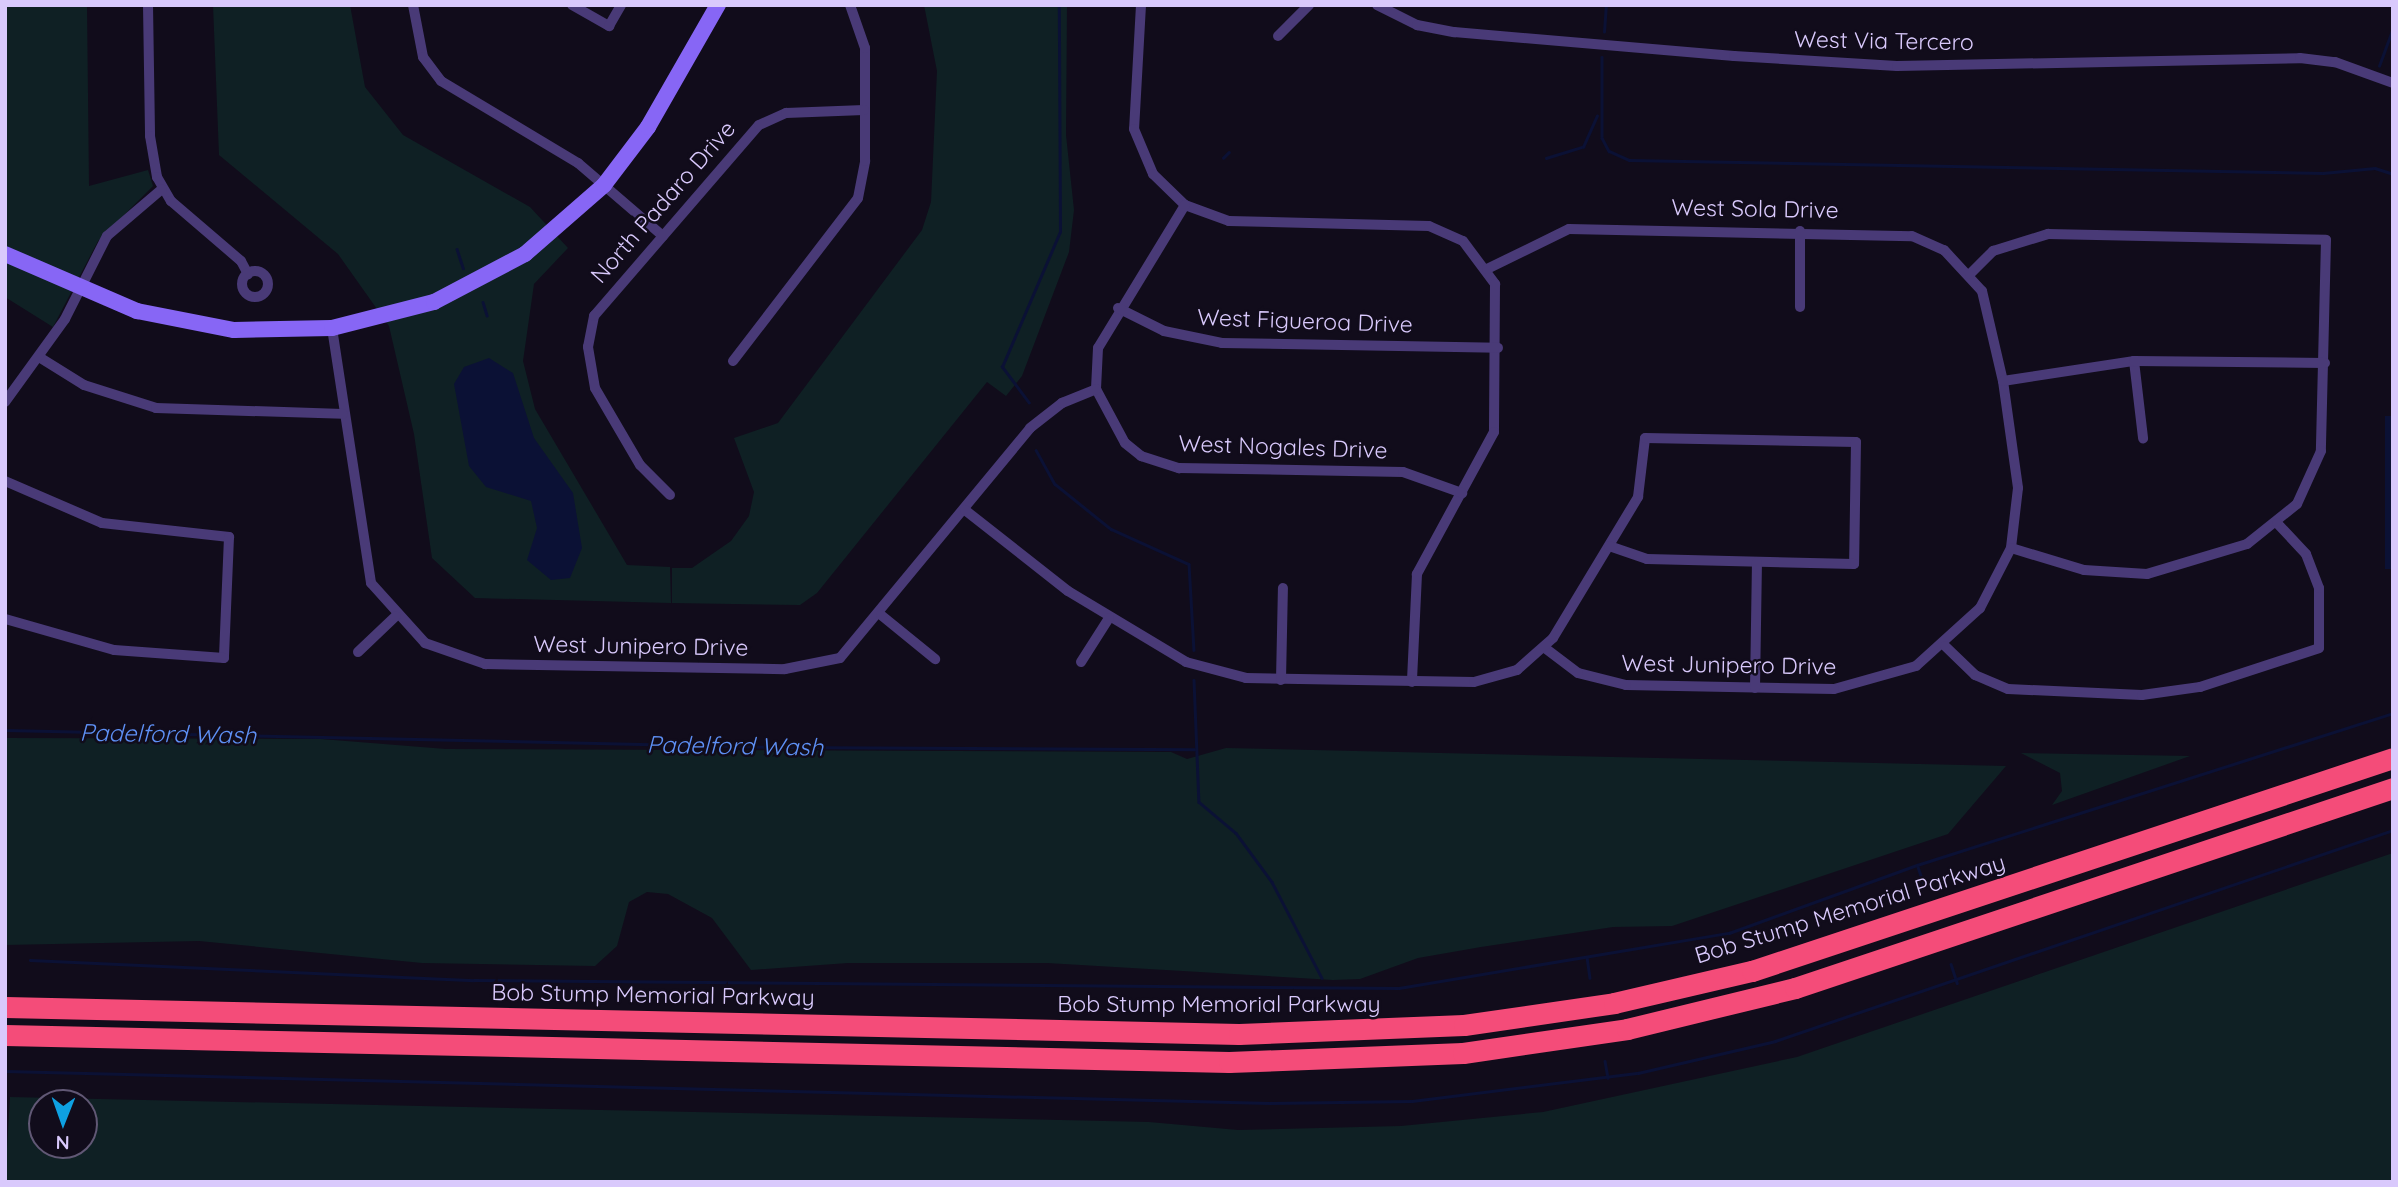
<!DOCTYPE html>
<style>
body{margin:0}
#map{position:relative;width:2398px;height:1187px;overflow:hidden;background:#110c1b;font-family:Quicksand,sans-serif}
div>[style]{position:absolute}
[style*='--x']{left:calc(var(--x)*1px);top:calc(var(--y)*1px);width:calc(var(--w)*1px);rotate:calc(var(--a)*1deg)}
.green>*{inset:0;background:#0f2024}
.water>*{inset:0;background:#0b1135;transform-origin:0 0}
.stream>*{height:2.5px;margin:-1.25px;padding:0 1.25px;transform-origin:1.25px;border-radius:1.25px;background:#0b1135}
.street>*{height:10px;margin:-5px;padding:0 5px;transform-origin:5px;border-radius:5px;background:#493a77}
.street>.ring{margin:-5px;padding:0;box-sizing:content-box;background:none;border:10px solid #493a77;border-radius:50%}
.secondary>*{height:16px;margin:-8px;padding:0 8px;transform-origin:8px;border-radius:8px;background:#8766f5}
.highway>*{height:21px;margin:-10.5px;padding:0 10.5px;transform-origin:10.5px;border-radius:10.5px;background:#f44c79}
span{translate:-50% -50%;white-space:nowrap;text-align:center;line-height:1.15;-webkit-text-stroke:5px #110c1b;paint-order:stroke}
.street-label{font-size:23px;color:#d9c9fc}
.water-label{font-size:24px;color:#5e90f5;font-style:italic}
.frame{position:absolute;inset:0;border:7px solid #d9c9fc;pointer-events:none}
.north{position:absolute;left:28px;top:1089px;width:70px;height:70px;box-sizing:border-box;background:#110c1b;border:2px solid #615875;border-radius:50%;rotate:181deg;font-size:19px;font-weight:700;line-height:28px;text-align:center;color:#d9c9fc}
.north::after{content:'';display:block;margin:auto;width:24px;height:32px;background:#0ea1e2;clip-path:polygon(50% 0,100% 100%,50% 72%,0 100%)}
</style>
<div id="map">
<div class="green">
<i style="clip-path:polygon(5px 5px,87px 5px,89px 186px,148px 170px,153px 186px,98px 241px,53px 327px,5px 297px)"></i>
<i style="clip-path:polygon(213px 5px,350px 5px,365px 87px,403px 135px,530px 207px,568px 248px,534px 284px,523px 361px,535px 409px,627px 565px,670px 567px,671px 603px,475px 598px,432px 558px,414px 434px,389px 326px,338px 254px,219px 155px)"></i>
<i style="clip-path:polygon(924px 5px,1067px 5px,1066px 135px,1074px 210px,1069px 252px,1022px 376px,1006px 396px,987px 382px,817px 593px,800px 605px,672px 603px,672px 568px,692px 568px,731px 541px,749px 516px,754px 492px,734px 438px,778px 423px,922px 230px,931px 202px,937px 71px)"></i>
<i style="clip-path:polygon(5px 738px,321px 739px,446px 749px,1171px 752px,1187px 759px,1226px 748px,2006px 766px,1948px 834px,1672px 926px,1613px 927px,1481px 947px,1418px 958px,1360px 979px,1333px 980px,1047px 963px,848px 963px,751px 970px,712px 918px,668px 894px,647px 892px,629px 902px,617px 946px,595px 966px,422px 963px,199px 941px,5px 945px)"></i>
<i style="clip-path:polygon(2021px 753px,2190px 756px,2052px 805px,2062px 791px,2060px 773px)"></i>
<i style="clip-path:polygon(evenodd,2393px 853px,2393px 1182px,5px 1182px,10px 1097px,1149px 1122px,1238px 1130px,1401px 1126px,1543px 1112px,1797px 1057px,2393px 853px,42px 1103px,84px 1103px,84px 1145px,42px 1145px,42px 1103px)"></i>
</div>
<div class="water">
<i style="clip-path:polygon(489px 358px,513px 373px,534px 438px,573px 493px,582px 548px,570px 578px,551px 580px,527px 560px,537px 528px,531px 501px,486px 487px,469px 466px,454px 384px,464px 367px)"></i>
<i style="left:2385px;top:416px;width:8px;height:153px"></i>
</div>
<div class="stream">
<i style="--x:1604;--y:32;--w:27;--a:-86"></i>
<i style="--x:1602;--y:57;--w:81;--a:90"></i>
<i style="--x:1602;--y:138;--w:15;--a:62"></i>
<i style="--x:1609;--y:151;--w:22;--a:24"></i>
<i style="--x:1629;--y:160;--w:694;--a:1.07"></i>
<i style="--x:2323;--y:173;--w:52;--a:-5.5"></i>
<i style="--x:2375;--y:168;--w:19;--a:18"></i>
<i style="--x:2379;--y:66;--w:40;--a:-69.8"></i>
<i style="--x:1223;--y:158;--w:8;--a:-45"></i>
<i style="--x:1546;--y:158;--w:39;--a:-17"></i>
<i style="--x:1583;--y:147;--w:34;--a:-66"></i>
<i style="--x:457;--y:249;--w:20;--a:72"></i>
<i style="--x:483;--y:302;--w:14;--a:73"></i>
<i style="--x:2393;--y:319;--w:39;--a:90"></i>
<i style="--x:2393;--y:399;--w:8;--a:90"></i>
<i style="--x:1029;--y:403;--w:45;--a:-126.9"></i>
<i style="--x:1002;--y:367;--w:147;--a:-66.8"></i>
<i style="--x:1060;--y:232;--w:227;--a:-90.3"></i>
<i style="--x:1036;--y:450;--w:39;--a:61"></i>
<i style="--x:1055;--y:484;--w:72;--a:38.8"></i>
<i style="--x:1111;--y:529;--w:85;--a:24.2"></i>
<i style="--x:1189;--y:564;--w:86;--a:86.7"></i>
<i style="--x:1194;--y:680;--w:122;--a:87.7"></i>
<i style="--x:1199;--y:802;--w:48;--a:40"></i>
<i style="--x:1236;--y:833;--w:61;--a:53.7"></i>
<i style="--x:1272;--y:882;--w:108;--a:62.5"></i>
<i style="--x:5;--y:730;--w:773;--a:1.26"></i>
<i style="--x:778;--y:747;--w:416;--a:0.3"></i>
<i style="--x:1918;--y:867;--w:21;--a:71"></i>
<i style="--x:1587;--y:957;--w:21;--a:82"></i>
<i style="--x:30;--y:960;--w:444;--a:2.6"></i>
<i style="--x:474;--y:980;--w:925;--a:0.5"></i>
<i style="--x:1399;--y:988;--w:335;--a:-9.5"></i>
<i style="--x:1729;--y:933;--w:200;--a:-19.9"></i>
<i style="--x:1917;--y:865;--w:500;--a:-17.7"></i>
<i style="--x:1951;--y:964;--w:20;--a:72"></i>
<i style="--x:1605;--y:1061;--w:17;--a:80"></i>
<i style="--x:5;--y:1071;--w:1265;--a:1.45"></i>
<i style="--x:1270;--y:1103;--w:142;--a:-0.8"></i>
<i style="--x:1412;--y:1101;--w:228;--a:-7.1"></i>
<i style="--x:1638;--y:1073;--w:141;--a:-13.1"></i>
<i style="--x:1775;--y:1041;--w:653;--a:-18.85"></i>
</div>
<div class="street">
<i style="--x:148;--y:5;--w:131;--a:89.1"></i>
<i style="--x:150;--y:136;--w:42;--a:80.3"></i>
<i style="--x:157;--y:177;--w:28;--a:60"></i>
<i style="--x:171;--y:201;--w:92;--a:40.6"></i>
<i style="--x:241;--y:261;--w:15;--a:62"></i>
<i style="--x:413;--y:5;--w:53;--a:79.1"></i>
<i style="--x:423;--y:57;--w:30;--a:53"></i>
<i style="--x:441;--y:81;--w:160;--a:30.9"></i>
<i style="--x:578;--y:163;--w:112;--a:40.7"></i>
<i style="--x:572;--y:5;--w:43;--a:29.6"></i>
<i style="--x:609;--y:26;--w:24;--a:-60"></i>
<i style="--x:1141;--y:5;--w:124;--a:93.2"></i>
<i style="--x:1134;--y:129;--w:49;--a:67.1"></i>
<i style="--x:1153;--y:174;--w:45;--a:44.1"></i>
<i style="--x:1185;--y:205;--w:47;--a:20"></i>
<i style="--x:1229;--y:221;--w:200;--a:1.4"></i>
<i style="--x:1429;--y:226;--w:37;--a:24"></i>
<i style="--x:1463;--y:241;--w:54;--a:53.3"></i>
<i style="--x:1495;--y:284;--w:148;--a:90.4"></i>
<i style="--x:1494;--y:432;--w:162;--a:118.5"></i>
<i style="--x:1417;--y:574;--w:108;--a:92.7"></i>
<i style="--x:1377;--y:5;--w:45;--a:26.6"></i>
<i style="--x:1417;--y:25;--w:38;--a:11"></i>
<i style="--x:1454;--y:32;--w:281;--a:4.9"></i>
<i style="--x:1734;--y:56;--w:163;--a:3.5"></i>
<i style="--x:1897;--y:66;--w:403;--a:-1.1"></i>
<i style="--x:2300;--y:58;--w:35;--a:7"></i>
<i style="--x:2335;--y:62;--w:62;--a:19.9"></i>
<i style="--x:1278;--y:36;--w:44;--a:-45"></i>
<i style="--x:1185;--y:205;--w:167;--a:121.3"></i>
<i style="--x:1098;--y:348;--w:41;--a:92.8"></i>
<i style="--x:1096;--y:389;--w:61;--a:61.8"></i>
<i style="--x:1125;--y:443;--w:21;--a:39"></i>
<i style="--x:1141;--y:456;--w:40;--a:18"></i>
<i style="--x:1179;--y:468;--w:224;--a:1"></i>
<i style="--x:1403;--y:472;--w:63;--a:19.6"></i>
<i style="--x:1487;--y:269;--w:91;--a:-26"></i>
<i style="--x:1569;--y:229;--w:343;--a:1.2"></i>
<i style="--x:1912;--y:236;--w:35;--a:24"></i>
<i style="--x:1944;--y:250;--w:56;--a:47.2"></i>
<i style="--x:1982;--y:291;--w:92;--a:76.9"></i>
<i style="--x:2003;--y:381;--w:108;--a:82"></i>
<i style="--x:2018;--y:488;--w:60;--a:96.7"></i>
<i style="--x:2011;--y:548;--w:68;--a:117.3"></i>
<i style="--x:1980;--y:608;--w:86;--a:137.8"></i>
<i style="--x:1916;--y:666;--w:85;--a:164.3"></i>
<i style="--x:1834;--y:689;--w:208;--a:-178.9"></i>
<i style="--x:1626;--y:685;--w:49;--a:-166"></i>
<i style="--x:1578;--y:673;--w:41;--a:-142.9"></i>
<i class="ring" style="left:242px;top:271px;width:16px;height:16px"></i>
<i style="--x:1970;--y:274;--w:33;--a:-45"></i>
<i style="--x:1993;--y:251;--w:58;--a:-17.2"></i>
<i style="--x:2048;--y:234;--w:278;--a:1.2"></i>
<i style="--x:2326;--y:240;--w:211;--a:91.4"></i>
<i style="--x:2321;--y:451;--w:58;--a:114.4"></i>
<i style="--x:2297;--y:504;--w:64;--a:141.3"></i>
<i style="--x:2247;--y:544;--w:104;--a:163.3"></i>
<i style="--x:2147;--y:574;--w:63;--a:-176.4"></i>
<i style="--x:2084;--y:570;--w:76;--a:-163.2"></i>
<i style="--x:1800;--y:307;--w:76;--a:-90"></i>
<i style="--x:1118;--y:308;--w:51;--a:26.6"></i>
<i style="--x:1164;--y:331;--w:59;--a:11.7"></i>
<i style="--x:1222;--y:343;--w:276;--a:1"></i>
<i style="--x:332;--y:328;--w:258;--a:81.3"></i>
<i style="--x:371;--y:583;--w:81;--a:48"></i>
<i style="--x:425;--y:643;--w:64;--a:19.3"></i>
<i style="--x:485;--y:664;--w:300;--a:1"></i>
<i style="--x:785;--y:669;--w:56;--a:-11.3"></i>
<i style="--x:840;--y:658;--w:298;--a:-50.4"></i>
<i style="--x:1030;--y:428;--w:41;--a:-38"></i>
<i style="--x:1062;--y:403;--w:37;--a:-22"></i>
<i style="--x:39;--y:357;--w:53;--a:31.9"></i>
<i style="--x:84;--y:385;--w:76;--a:17.7"></i>
<i style="--x:156;--y:408;--w:187;--a:1.8"></i>
<i style="--x:733;--y:361;--w:205;--a:-52.5"></i>
<i style="--x:858;--y:198;--w:38;--a:-79"></i>
<i style="--x:865;--y:161;--w:113;--a:-90"></i>
<i style="--x:865;--y:48;--w:46;--a:-109.2"></i>
<i style="--x:2134;--y:361;--w:78;--a:83.3"></i>
<i style="--x:2003;--y:381;--w:133;--a:-8.7"></i>
<i style="--x:2134;--y:361;--w:191;--a:0.6"></i>
<i style="--x:5;--y:402;--w:102;--a:-54.1"></i>
<i style="--x:65;--y:319;--w:93;--a:-63.2"></i>
<i style="--x:107;--y:236;--w:72;--a:-40.5"></i>
<i style="--x:5;--y:481;--w:106;--a:23.4"></i>
<i style="--x:102;--y:523;--w:128;--a:6.3"></i>
<i style="--x:229;--y:537;--w:121;--a:92.4"></i>
<i style="--x:224;--y:658;--w:110;--a:-175.8"></i>
<i style="--x:114;--y:650;--w:113;--a:-164.1"></i>
<i style="--x:670;--y:495;--w:42;--a:-135"></i>
<i style="--x:640;--y:465;--w:89;--a:-120.3"></i>
<i style="--x:595;--y:388;--w:42;--a:-99.7"></i>
<i style="--x:588;--y:347;--w:32;--a:-79"></i>
<i style="--x:594;--y:316;--w:252;--a:-49.2"></i>
<i style="--x:759;--y:125;--w:30;--a:-24"></i>
<i style="--x:786;--y:113;--w:78;--a:-2.2"></i>
<i style="--x:965;--y:510;--w:131;--a:38.2"></i>
<i style="--x:1068;--y:591;--w:138;--a:31"></i>
<i style="--x:1186;--y:662;--w:62;--a:14.9"></i>
<i style="--x:1246;--y:678;--w:228;--a:1"></i>
<i style="--x:1474;--y:682;--w:45;--a:-15.6"></i>
<i style="--x:1517;--y:670;--w:48;--a:-41.6"></i>
<i style="--x:1553;--y:638;--w:165;--a:-58.9"></i>
<i style="--x:1638;--y:497;--w:59;--a:-83.2"></i>
<i style="--x:1645;--y:438;--w:211;--a:1.1"></i>
<i style="--x:1856;--y:442;--w:122;--a:90.9"></i>
<i style="--x:1854;--y:564;--w:207;--a:-178.6"></i>
<i style="--x:1647;--y:559;--w:40;--a:-161.1"></i>
<i style="--x:881;--y:615;--w:70;--a:39.2"></i>
<i style="--x:1945;--y:646;--w:42;--a:44"></i>
<i style="--x:1975;--y:675;--w:36;--a:23"></i>
<i style="--x:2008;--y:689;--w:134;--a:2.6"></i>
<i style="--x:2142;--y:695;--w:59;--a:-7.9"></i>
<i style="--x:2200;--y:687;--w:125;--a:-18.1"></i>
<i style="--x:2319;--y:648;--w:60;--a:-90"></i>
<i style="--x:2319;--y:588;--w:36;--a:-111"></i>
<i style="--x:2306;--y:554;--w:42;--a:-133.1"></i>
<i style="--x:358;--y:652;--w:52;--a:-43.5"></i>
<i style="--x:1081;--y:662;--w:52;--a:-57.5"></i>
<i style="--x:1281;--y:680;--w:92;--a:-88.8"></i>
<i style="--x:1755;--y:688;--w:126;--a:-89.1"></i>
</div>
<div class="secondary">
<i style="--x:5;--y:254;--w:144;--a:23.4"></i>
<i style="--x:137;--y:311;--w:99;--a:11.1"></i>
<i style="--x:234;--y:330;--w:98;--a:-1.2"></i>
<i style="--x:332;--y:328;--w:105;--a:-14.3"></i>
<i style="--x:434;--y:302;--w:103;--a:-27.8"></i>
<i style="--x:525;--y:254;--w:105;--a:-41.1"></i>
<i style="--x:604;--y:185;--w:73;--a:-52.8"></i>
<i style="--x:648;--y:127;--w:141;--a:-60.2"></i>
</div>
<div class="highway">
<i style="--x:5;--y:1007;--w:1234;--a:1.25"></i>
<i style="--x:1239;--y:1034;--w:225;--a:-2.3"></i>
<i style="--x:1464;--y:1025;--w:152;--a:-8.3"></i>
<i style="--x:1614;--y:1003;--w:142;--a:-13.1"></i>
<i style="--x:1752;--y:971;--w:675;--a:-18.38"></i>
<i style="--x:5;--y:1035;--w:1224;--a:1.26"></i>
<i style="--x:1229;--y:1062;--w:234;--a:-2.2"></i>
<i style="--x:1463;--y:1053;--w:166;--a:-8.3"></i>
<i style="--x:1627;--y:1029;--w:173;--a:-13.7"></i>
<i style="--x:1795;--y:988;--w:631;--a:-18.49"></i>
</div>
<div class="street-label">
<span style="left:1884px;top:41px;rotate:1deg">West Via Tercero</span>
<span style="left:663px;top:202px;rotate:-49deg">North Padaro Drive</span>
<span style="left:1755px;top:209px;rotate:1deg">West Sola Drive</span>
<span style="left:1305px;top:321px;rotate:2deg">West Figueroa Drive</span>
<span style="left:1283px;top:447px;rotate:2deg">West Nogales Drive</span>
<span style="left:641px;top:646px;rotate:1deg">West Junipero Drive</span>
<span style="left:1729px;top:665px;rotate:1deg">West Junipero Drive</span>
<span style="left:1850px;top:909px;rotate:-17deg">Bob Stump Memorial Parkway</span>
<span style="left:653px;top:995px;rotate:1deg">Bob Stump Memorial Parkway</span>
<span style="left:1219px;top:1004px">Bob Stump Memorial Parkway</span>
</div>
<div class="water-label">
<span style="left:168px;top:734px;rotate:1deg">Padelford Wash</span>
<span style="left:735px;top:746px;rotate:1deg">Padelford Wash</span>
</div>
<div class="frame"></div>
<div class="north">N</div>
</div>
